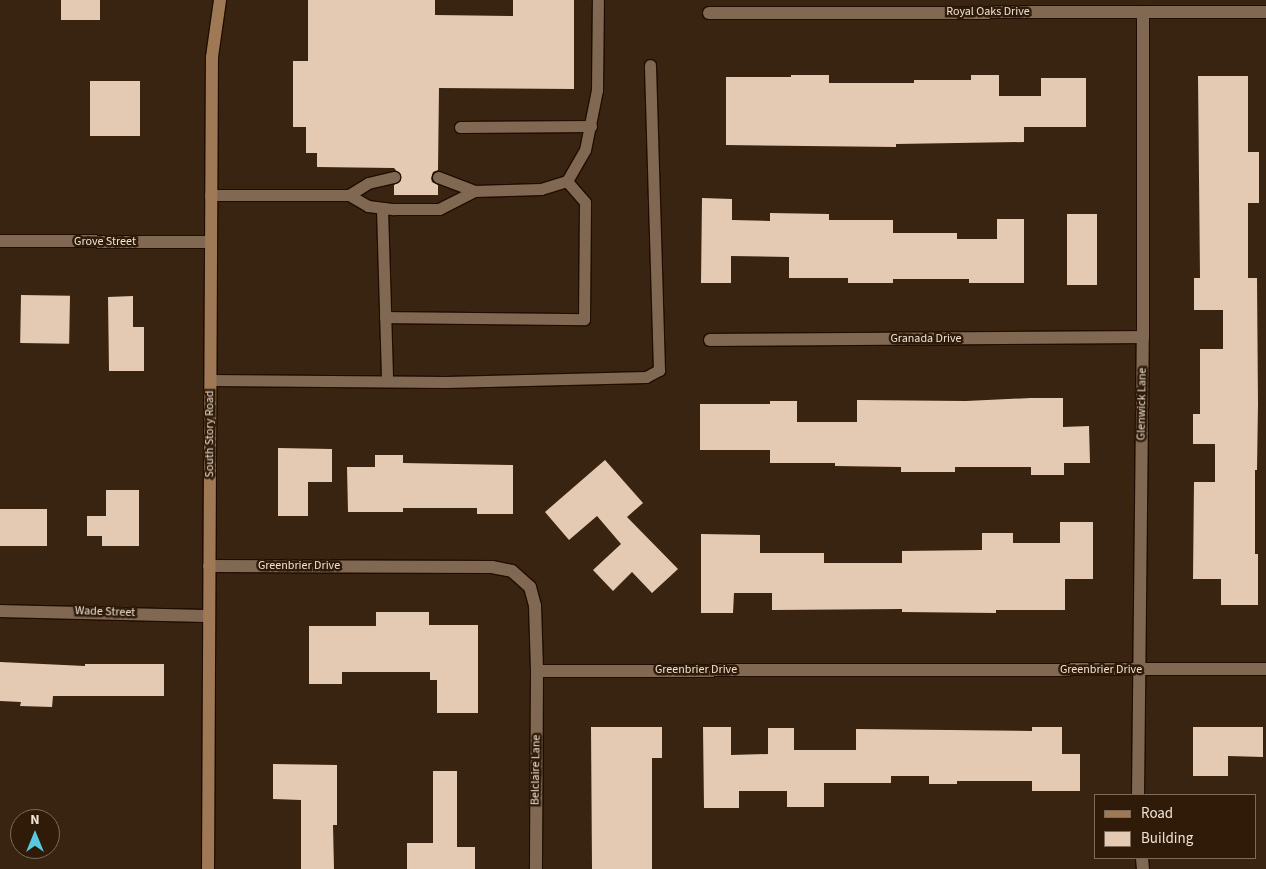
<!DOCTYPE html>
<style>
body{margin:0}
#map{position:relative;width:1266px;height:869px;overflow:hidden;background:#392411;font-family:"Source Sans 3",sans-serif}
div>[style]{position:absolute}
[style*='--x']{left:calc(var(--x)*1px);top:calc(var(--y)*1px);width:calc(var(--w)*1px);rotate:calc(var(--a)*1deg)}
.building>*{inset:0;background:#e5cab3;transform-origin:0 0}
.roads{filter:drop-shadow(1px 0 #200d00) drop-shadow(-1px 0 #200d00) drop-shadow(0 1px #200d00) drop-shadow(0 -1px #200d00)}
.service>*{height:11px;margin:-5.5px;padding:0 5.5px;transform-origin:5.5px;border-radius:5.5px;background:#806853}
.minor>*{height:12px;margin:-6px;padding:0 6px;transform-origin:6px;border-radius:6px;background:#806853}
.secondary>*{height:12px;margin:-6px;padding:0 6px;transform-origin:6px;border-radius:6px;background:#9f7956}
span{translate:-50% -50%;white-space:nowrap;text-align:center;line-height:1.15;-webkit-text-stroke:5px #2f1b08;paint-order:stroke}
.street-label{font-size:12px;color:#efe1d5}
.legend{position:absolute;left:1094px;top:794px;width:162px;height:65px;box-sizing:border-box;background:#2f1b08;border:1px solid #7c6a5a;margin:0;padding:6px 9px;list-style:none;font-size:15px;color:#efe1d5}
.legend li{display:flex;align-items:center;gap:10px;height:25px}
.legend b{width:25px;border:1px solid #7c6a5a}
.north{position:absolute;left:10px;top:809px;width:50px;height:50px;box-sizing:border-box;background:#2f1b08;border:1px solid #7c6a5a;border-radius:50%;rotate:0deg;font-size:14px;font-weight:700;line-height:20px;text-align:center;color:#efe1d5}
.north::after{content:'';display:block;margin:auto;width:18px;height:22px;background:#55cae0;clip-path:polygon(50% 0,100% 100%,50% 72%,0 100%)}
</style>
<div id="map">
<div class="building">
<i style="left:61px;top:0;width:39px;height:20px"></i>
<i style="clip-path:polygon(308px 0,435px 0,435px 15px,513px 16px,513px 0,574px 0,574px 89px,439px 88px,438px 170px,433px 172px,431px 178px,432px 182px,438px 185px,438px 195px,394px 195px,394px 185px,399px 182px,401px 176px,394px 168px,317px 167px,317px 153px,306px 153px,306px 127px,293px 127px,293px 61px,308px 61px)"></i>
<i style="clip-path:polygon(791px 75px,829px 75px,829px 83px,914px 83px,914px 80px,971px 80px,971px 75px,999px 75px,999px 96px,1041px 96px,1041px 78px,1086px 78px,1086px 127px,1024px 127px,1024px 142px,896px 144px,896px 147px,726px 145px,726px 77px,791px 77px)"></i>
<i style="clip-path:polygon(1198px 76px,1248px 76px,1248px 152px,1259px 152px,1259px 203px,1248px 203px,1248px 278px,1257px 278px,1258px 404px,1257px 470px,1255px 470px,1255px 554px,1258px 554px,1258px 605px,1221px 605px,1221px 579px,1193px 579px,1194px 482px,1215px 482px,1215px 444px,1193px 444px,1193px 414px,1200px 414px,1200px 349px,1223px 349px,1223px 310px,1194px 310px,1194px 278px,1200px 278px)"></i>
<i style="left:90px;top:81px;width:50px;height:55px"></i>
<i style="clip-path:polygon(702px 198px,732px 199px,732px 220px,770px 221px,770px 213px,829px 214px,829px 220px,893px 220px,893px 233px,957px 233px,957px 239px,997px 239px,997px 219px,1024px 219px,1024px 283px,969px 283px,969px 279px,893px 279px,893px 283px,848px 283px,848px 278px,789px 278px,789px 257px,731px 256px,731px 283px,701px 283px)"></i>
<i style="left:1067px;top:214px;width:30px;height:71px"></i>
<i style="left:21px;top:295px;width:49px;height:48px;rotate:1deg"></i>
<i style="clip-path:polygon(133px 296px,133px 327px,144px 327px,144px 371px,109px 371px,108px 297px)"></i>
<i style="clip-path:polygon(1031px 398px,1063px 398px,1063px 427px,1089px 426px,1090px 463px,1064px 463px,1064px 475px,1031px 475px,1031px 467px,955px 467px,955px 472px,901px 472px,901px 467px,835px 466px,835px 463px,770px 463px,770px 450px,700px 450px,700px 404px,770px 404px,770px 401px,797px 401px,797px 422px,857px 422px,857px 400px,966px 401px)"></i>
<i style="clip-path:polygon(278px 448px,332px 449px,332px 482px,308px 482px,308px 516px,278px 516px)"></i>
<i style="clip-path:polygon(375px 455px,403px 455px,403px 463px,513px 465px,513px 514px,477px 514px,477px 508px,403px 508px,403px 512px,348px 512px,347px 467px,375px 467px)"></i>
<i style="clip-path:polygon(605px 460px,643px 503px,627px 517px,678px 569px,652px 593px,632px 572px,613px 591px,593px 570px,621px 544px,597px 516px,569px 540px,545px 512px)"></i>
<i style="clip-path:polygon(106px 490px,139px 490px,139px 546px,102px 546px,102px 536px,87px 536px,87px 516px,106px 516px)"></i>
<i style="left:0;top:509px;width:47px;height:37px"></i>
<i style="clip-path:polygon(1060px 522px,1093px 522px,1093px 579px,1065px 579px,1065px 610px,996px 610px,996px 613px,902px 612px,902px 609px,772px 610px,772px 593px,734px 593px,733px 613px,701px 613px,701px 534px,760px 535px,760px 553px,824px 553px,824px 563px,902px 563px,902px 551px,982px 550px,982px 533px,1013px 533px,1013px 543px,1060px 543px)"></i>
<i style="clip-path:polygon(376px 612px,429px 612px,429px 625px,478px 625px,478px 713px,437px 713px,437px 680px,430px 680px,430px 672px,342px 672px,342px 684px,309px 684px,309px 626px,376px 626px)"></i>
<i style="clip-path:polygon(0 662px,85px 666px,85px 664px,164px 664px,164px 696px,53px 696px,52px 707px,20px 706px,21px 702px,0 701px)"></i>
<i style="clip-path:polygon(591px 727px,662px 727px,662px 758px,652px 758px,652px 869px,592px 869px)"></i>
<i style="clip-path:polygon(703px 727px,731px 727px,731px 755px,768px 754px,768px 728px,794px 728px,794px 750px,856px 750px,856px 729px,1032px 731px,1032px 727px,1062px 727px,1062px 754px,1080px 754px,1080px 791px,1032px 791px,1032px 781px,957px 781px,957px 784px,929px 784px,929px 776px,891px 776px,891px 783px,824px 783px,824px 807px,787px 807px,787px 791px,739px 791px,739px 808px,704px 808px)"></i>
<i style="clip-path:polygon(1193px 727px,1263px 727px,1263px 757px,1228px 756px,1228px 776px,1193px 776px)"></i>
<i style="clip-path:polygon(273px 764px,337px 765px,337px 825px,333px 825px,334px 869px,301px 869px,301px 800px,273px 799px)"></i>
<i style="clip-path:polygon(433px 771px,457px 771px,457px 847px,475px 847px,475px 869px,407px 869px,407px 843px,433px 843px)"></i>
</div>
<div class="roads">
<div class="service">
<i style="--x:460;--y:127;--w:131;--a:-0.4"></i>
<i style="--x:438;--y:177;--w:39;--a:21"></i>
<i style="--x:210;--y:195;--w:139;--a:0"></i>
<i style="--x:349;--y:195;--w:22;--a:30"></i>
<i style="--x:368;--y:206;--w:26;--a:7"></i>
<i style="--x:394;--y:209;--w:45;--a:0"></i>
<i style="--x:439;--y:209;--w:39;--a:-27"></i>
<i style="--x:474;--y:191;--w:67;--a:-1.7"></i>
<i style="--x:541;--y:189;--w:27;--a:-17"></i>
<i style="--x:567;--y:181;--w:36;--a:-60"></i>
<i style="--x:585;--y:150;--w:61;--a:-78.7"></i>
<i style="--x:597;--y:90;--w:90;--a:-89.4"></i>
<i style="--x:349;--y:195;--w:22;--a:-32"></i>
<i style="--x:368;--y:183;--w:27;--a:-13"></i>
<i style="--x:382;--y:208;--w:173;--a:88.3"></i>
<i style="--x:385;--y:317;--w:199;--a:0.6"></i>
<i style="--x:584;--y:319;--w:117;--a:-89.5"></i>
<i style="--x:585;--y:202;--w:28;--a:-131"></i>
<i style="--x:210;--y:380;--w:236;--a:0.5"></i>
<i style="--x:446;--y:382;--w:200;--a:-1.4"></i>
<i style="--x:646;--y:377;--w:15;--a:-28"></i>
<i style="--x:659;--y:370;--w:305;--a:-91.7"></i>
</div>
<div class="minor">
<i style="--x:709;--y:13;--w:557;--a:-0.1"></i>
<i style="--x:0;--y:241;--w:210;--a:0.3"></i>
<i style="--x:710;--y:340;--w:433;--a:-0.4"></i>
<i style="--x:209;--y:566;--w:283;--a:0.2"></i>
<i style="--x:492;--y:567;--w:20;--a:11"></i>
<i style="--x:512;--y:571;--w:24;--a:42"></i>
<i style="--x:530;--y:587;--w:20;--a:75"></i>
<i style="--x:535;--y:606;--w:65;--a:88.2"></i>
<i style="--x:537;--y:671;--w:198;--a:90.3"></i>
<i style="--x:0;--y:611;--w:209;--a:1.4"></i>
<i style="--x:537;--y:671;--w:729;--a:-0.16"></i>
<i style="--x:1138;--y:795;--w:458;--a:-89.4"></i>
<i style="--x:1143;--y:337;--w:325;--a:-90"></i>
<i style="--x:1142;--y:858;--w:11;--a:85"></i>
</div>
<div class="secondary">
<i style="--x:208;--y:869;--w:812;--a:-89.72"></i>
<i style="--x:212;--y:57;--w:58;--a:-82"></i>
</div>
</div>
<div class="street-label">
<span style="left:988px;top:12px">Royal Oaks Drive</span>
<span style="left:105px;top:242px">Grove Street</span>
<span style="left:926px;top:339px">Granada Drive</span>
<span style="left:1142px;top:404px;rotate:-89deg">Glenwick Lane</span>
<span style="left:210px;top:434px;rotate:-90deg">South Story Road</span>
<span style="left:299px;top:566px">Greenbrier Drive</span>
<span style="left:105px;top:612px;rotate:2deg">Wade Street</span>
<span style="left:696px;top:670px">Greenbrier Drive</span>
<span style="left:1101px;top:670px">Greenbrier Drive</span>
<span style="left:536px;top:770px;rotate:-89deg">Belclaire Lane</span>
</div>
<ul class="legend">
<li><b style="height:6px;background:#9f7956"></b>Road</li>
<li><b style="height:14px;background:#e5cab3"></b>Building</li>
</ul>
<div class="north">N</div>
</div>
